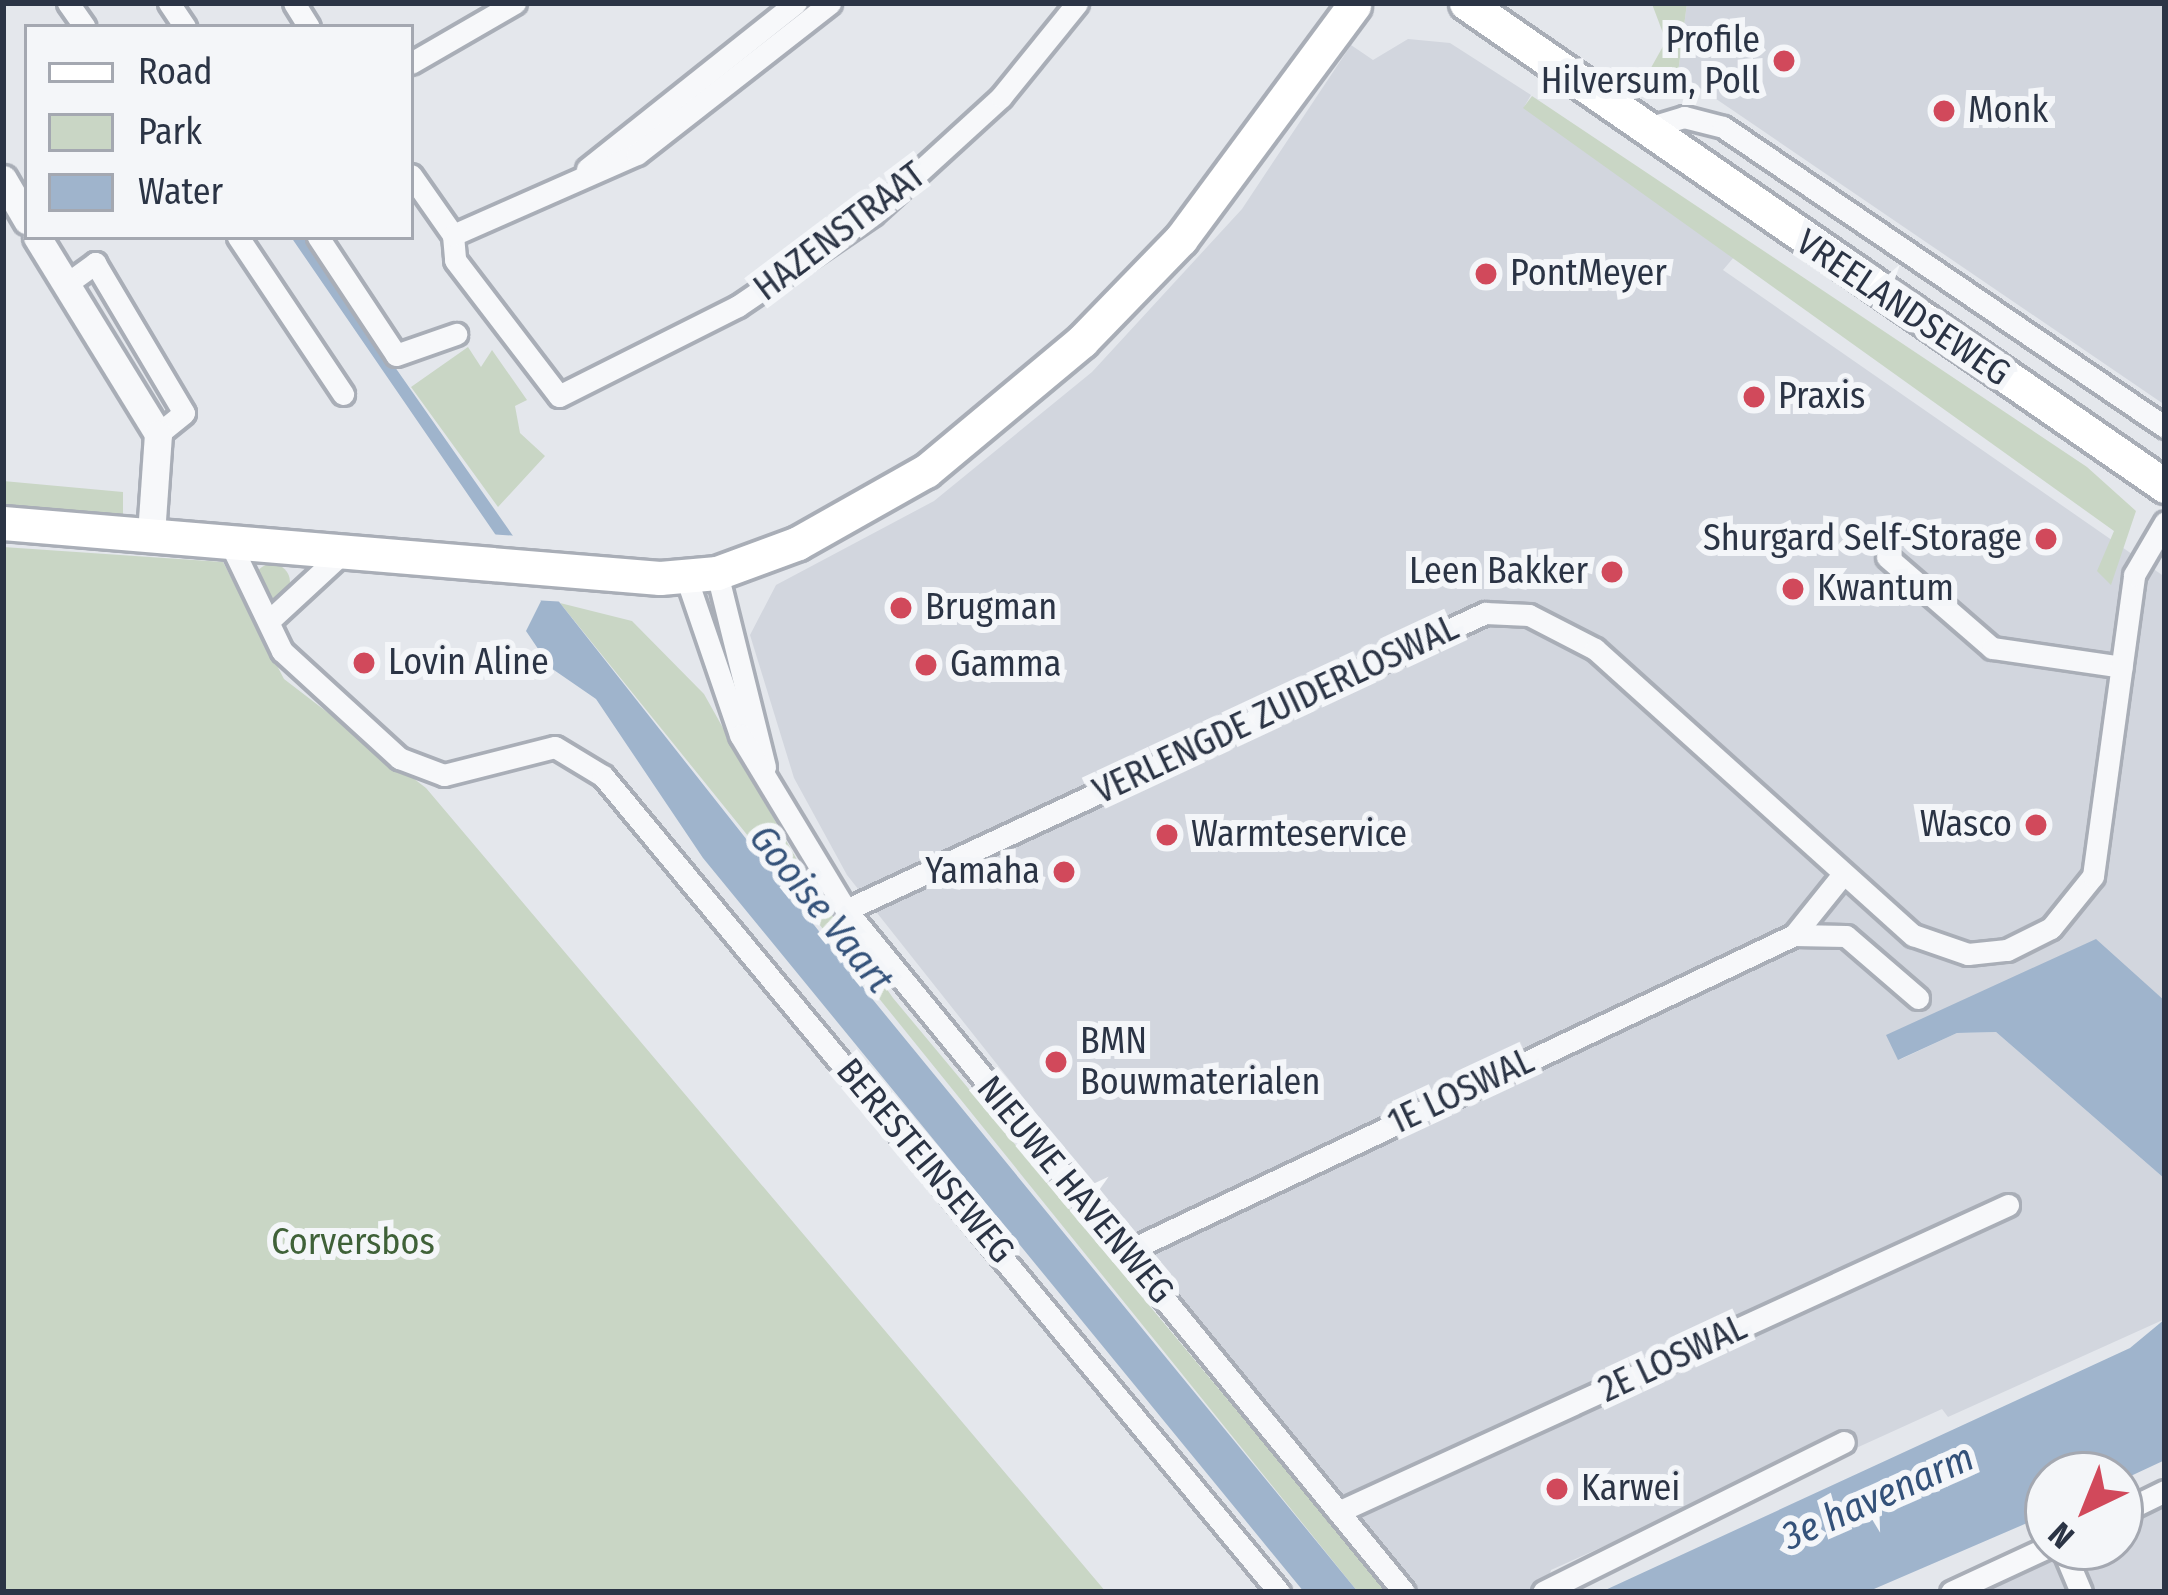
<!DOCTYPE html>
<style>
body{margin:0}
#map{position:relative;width:2168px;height:1595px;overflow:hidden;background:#e4e7ec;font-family:"Fira Sans Condensed",sans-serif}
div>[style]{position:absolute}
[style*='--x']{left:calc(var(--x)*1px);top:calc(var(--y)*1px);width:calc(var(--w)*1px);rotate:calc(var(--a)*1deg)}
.built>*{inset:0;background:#d2d6de}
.green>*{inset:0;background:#c9d6c5}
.round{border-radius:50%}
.water>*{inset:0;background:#9fb4cc}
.pier>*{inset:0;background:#e4e7ec}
.roads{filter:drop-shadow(3px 0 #a9aeb7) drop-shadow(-3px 0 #a9aeb7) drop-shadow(0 3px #a9aeb7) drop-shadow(0 -3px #a9aeb7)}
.minor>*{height:21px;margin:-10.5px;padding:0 10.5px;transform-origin:10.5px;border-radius:10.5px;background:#f7f8fa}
.tertiary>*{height:27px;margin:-13.5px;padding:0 13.5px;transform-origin:13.5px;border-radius:13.5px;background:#f7f8fa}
.primary>*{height:33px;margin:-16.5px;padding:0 16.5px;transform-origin:16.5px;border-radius:16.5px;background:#fff}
.dots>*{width:33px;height:33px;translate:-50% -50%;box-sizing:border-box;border:6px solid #f4f6f9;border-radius:50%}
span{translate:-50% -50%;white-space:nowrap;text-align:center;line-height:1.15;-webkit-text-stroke:12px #f4f6f9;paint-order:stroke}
.poi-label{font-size:36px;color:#2b3445}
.right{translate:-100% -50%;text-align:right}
.left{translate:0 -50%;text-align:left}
.street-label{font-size:36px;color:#2b3445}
.park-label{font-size:36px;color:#3f6138}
.water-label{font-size:39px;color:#34527a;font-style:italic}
.frame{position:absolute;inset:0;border:6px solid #2b3445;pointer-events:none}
.legend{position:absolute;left:24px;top:24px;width:390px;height:216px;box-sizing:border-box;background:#f4f6f9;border:3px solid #a4a8b1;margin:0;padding:15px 21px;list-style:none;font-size:36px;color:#2b3445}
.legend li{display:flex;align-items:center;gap:24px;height:60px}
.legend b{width:60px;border:3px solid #a4a8b1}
.north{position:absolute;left:2024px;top:1451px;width:120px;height:120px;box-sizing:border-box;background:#f4f6f9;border:3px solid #a4a8b1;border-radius:50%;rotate:223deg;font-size:33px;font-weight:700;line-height:48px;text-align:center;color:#2b3445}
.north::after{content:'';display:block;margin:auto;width:42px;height:54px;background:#d1495b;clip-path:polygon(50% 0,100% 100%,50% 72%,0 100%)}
</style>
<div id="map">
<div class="built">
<i style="clip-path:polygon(1687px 3px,2165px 3px,2165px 405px,1678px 73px)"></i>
<i style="clip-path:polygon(1408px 39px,1450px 43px,1531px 95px,1524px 107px,1740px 250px,1723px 270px,2165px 577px,2165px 1001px,2095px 940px,1899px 1060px,1957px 1033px,1996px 1032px,2165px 1179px,2165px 1319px,1948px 1417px,1942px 1409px,1854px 1449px,1846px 1437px,1551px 1570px,1544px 1592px,1415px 1592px,847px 875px,794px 778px,750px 635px,776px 585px,934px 501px,1092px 372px,1242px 209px,1351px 45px,1373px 60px)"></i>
<i style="clip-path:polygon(2165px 1499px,2165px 1592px,1956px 1592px,2055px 1547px,2120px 1547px,2120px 1520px)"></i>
</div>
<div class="green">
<i style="clip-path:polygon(1687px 3px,1678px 73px,1643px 82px,1666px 41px,1652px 4px)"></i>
<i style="clip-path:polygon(1532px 96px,2087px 467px,2136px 511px,2111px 585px,2097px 571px,2114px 531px,1523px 108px)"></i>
<i style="clip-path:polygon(468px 347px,481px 367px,492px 350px,527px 400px,515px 406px,520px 433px,545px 456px,498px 507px,411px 387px)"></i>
<i style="clip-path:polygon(3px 481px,123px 492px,123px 514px,3px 508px)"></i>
<i style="clip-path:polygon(3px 547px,223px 562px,284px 679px,426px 788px,1106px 1592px,3px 1592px)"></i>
<i class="round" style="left:254px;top:564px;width:36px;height:36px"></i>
<i style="clip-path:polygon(560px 603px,632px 621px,704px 694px,797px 860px,893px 998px,1388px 1592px,1358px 1592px)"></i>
</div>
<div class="water">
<i style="clip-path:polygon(291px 237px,304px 237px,560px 603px,874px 1001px,1358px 1592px,1304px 1592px,703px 858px,596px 699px,551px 668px,526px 631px,541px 601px)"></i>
<i style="clip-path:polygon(2096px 939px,2165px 1001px,2165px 1179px,1996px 1032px,1957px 1033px,1898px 1060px,1886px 1035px)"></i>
<i style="clip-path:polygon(2165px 1319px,2165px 1460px,2120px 1481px,2048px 1475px,2048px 1514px,1867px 1592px,1601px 1592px,2130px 1348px)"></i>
</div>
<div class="pier">
<i style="clip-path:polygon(488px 534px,520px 536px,567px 602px,533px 600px)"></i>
</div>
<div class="roads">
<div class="minor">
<i style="--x:68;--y:3;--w:29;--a:55"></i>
<i style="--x:169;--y:3;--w:29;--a:56"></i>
<i style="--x:294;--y:3;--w:28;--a:58"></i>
<i style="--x:411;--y:63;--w:120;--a:-30"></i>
<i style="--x:1641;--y:130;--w:45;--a:-16.8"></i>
<i style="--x:1684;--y:117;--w:40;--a:14.4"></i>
<i style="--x:1723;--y:127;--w:534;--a:34.17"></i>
<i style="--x:587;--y:169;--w:267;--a:-38.5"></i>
<i style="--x:411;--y:175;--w:73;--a:55"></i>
<i style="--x:453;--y:235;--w:25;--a:85"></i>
<i style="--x:455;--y:260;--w:171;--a:52.6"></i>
<i style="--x:559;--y:396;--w:200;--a:-26.7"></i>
<i style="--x:738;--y:306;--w:163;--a:-34.3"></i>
<i style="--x:873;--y:214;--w:173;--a:-42.4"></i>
<i style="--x:1001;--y:97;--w:121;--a:-51"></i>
<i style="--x:453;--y:235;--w:201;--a:-23.8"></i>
<i style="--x:637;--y:154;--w:245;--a:-38"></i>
<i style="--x:238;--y:237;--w:189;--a:56.2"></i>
<i style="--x:318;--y:237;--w:141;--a:56.5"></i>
<i style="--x:396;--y:355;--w:64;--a:-19.3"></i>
<i style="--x:72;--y:280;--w:29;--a:-36"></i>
<i style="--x:95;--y:263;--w:174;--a:59.3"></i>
<i style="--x:184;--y:413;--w:33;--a:141"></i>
<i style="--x:230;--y:543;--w:120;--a:64.3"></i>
<i style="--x:282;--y:651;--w:159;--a:42.4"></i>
<i style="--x:399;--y:758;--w:48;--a:20.7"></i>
<i style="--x:444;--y:775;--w:114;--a:-14.2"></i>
<i style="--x:555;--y:747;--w:56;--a:31.1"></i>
<i style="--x:603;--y:776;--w:1060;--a:50.36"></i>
<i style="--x:1887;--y:557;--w:139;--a:40.9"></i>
<i style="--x:1992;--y:648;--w:131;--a:8.3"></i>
<i style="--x:717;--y:573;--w:200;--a:76.1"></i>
<i style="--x:686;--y:577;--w:167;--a:71.1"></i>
<i style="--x:740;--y:735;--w:205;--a:58.8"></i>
<i style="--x:846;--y:910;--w:881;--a:50.71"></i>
<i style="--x:272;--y:618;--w:87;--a:-42.7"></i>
<i style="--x:846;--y:910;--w:705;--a:-24.93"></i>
<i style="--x:1485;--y:613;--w:44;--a:2.6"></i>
<i style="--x:1529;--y:615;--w:74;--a:27.3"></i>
<i style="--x:1595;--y:649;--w:428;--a:42"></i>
<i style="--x:1913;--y:935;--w:58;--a:19.1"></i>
<i style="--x:1968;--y:954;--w:39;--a:-6"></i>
<i style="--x:2007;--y:950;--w:49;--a:-26.6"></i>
<i style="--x:2051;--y:928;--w:67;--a:-51.1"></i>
<i style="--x:2093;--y:876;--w:304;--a:-82.2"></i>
<i style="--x:2134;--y:575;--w:61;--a:-59.7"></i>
<i style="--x:1794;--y:935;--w:78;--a:-51.2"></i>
<i style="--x:1128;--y:1251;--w:737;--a:-25.38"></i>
<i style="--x:1794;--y:935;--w:52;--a:1.1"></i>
<i style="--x:1846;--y:936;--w:95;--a:40.7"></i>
<i style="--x:1338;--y:1512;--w:737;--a:-24.62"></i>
<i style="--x:2120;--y:1513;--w:50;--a:-26.1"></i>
<i style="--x:2062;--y:1547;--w:49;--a:67.1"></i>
<i style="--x:1543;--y:1592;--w:336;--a:-26.5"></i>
<i style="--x:1951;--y:1592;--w:107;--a:-24.9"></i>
</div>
<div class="tertiary">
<i style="--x:3;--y:179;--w:48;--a:59.7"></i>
<i style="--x:37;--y:237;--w:231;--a:58.4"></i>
<i style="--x:158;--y:434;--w:99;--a:94"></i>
</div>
<div class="primary">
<i style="--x:1466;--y:3;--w:850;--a:34.64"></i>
<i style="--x:3;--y:523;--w:659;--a:4.79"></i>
<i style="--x:660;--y:578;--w:57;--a:-5"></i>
<i style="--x:717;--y:573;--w:86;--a:-20.3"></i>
<i style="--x:798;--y:543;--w:147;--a:-29.4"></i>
<i style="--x:926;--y:471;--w:203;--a:-39.8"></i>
<i style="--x:1082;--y:341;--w:142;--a:-45.9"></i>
<i style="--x:1181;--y:239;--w:291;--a:-53.5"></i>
</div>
</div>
<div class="dots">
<i style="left:1784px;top:61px;background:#d1495b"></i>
<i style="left:1944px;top:111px;background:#d1495b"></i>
<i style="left:1486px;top:274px;background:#d1495b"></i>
<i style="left:1754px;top:397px;background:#d1495b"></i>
<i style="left:2046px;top:539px;background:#d1495b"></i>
<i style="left:1612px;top:572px;background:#d1495b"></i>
<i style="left:1793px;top:589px;background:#d1495b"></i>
<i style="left:901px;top:608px;background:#d1495b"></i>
<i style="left:364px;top:663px;background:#d1495b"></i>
<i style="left:926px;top:665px;background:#d1495b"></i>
<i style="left:2036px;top:825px;background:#d1495b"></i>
<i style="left:1167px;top:835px;background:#d1495b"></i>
<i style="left:1064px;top:872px;background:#d1495b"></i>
<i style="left:1056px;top:1062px;background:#d1495b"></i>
<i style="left:1557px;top:1489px;background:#d1495b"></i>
</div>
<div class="poi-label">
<span class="right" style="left:1760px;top:61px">Profile<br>Hilversum, Poll</span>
<span class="left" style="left:1968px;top:111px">Monk</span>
<span class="left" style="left:1510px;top:274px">PontMeyer</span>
<span class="left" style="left:1778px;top:397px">Praxis</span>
<span class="right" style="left:2022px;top:539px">Shurgard Self-Storage</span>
<span class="right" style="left:1588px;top:572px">Leen Bakker</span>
<span class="left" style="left:1817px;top:589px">Kwantum</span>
<span class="left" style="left:925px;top:608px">Brugman</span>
<span class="left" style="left:388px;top:663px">Lovin Aline</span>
<span class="left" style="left:950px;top:665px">Gamma</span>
<span class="right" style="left:2012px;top:825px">Wasco</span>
<span class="left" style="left:1191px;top:835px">Warmteservice</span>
<span class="right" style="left:1040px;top:872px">Yamaha</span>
<span class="left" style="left:1080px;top:1062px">BMN<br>Bouwmaterialen</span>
<span class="left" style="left:1581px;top:1489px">Karwei</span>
</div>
<div class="street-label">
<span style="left:840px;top:232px;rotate:-37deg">HAZENSTRAAT</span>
<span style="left:1903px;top:308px;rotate:34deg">VREELANDSEWEG</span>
<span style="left:1276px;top:710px;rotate:-25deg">VERLENGDE ZUIDERLOSWAL</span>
<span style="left:1461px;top:1092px;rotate:-25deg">1E LOSWAL</span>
<span style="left:925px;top:1161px;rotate:50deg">BERESTEINSEWEG</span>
<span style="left:1075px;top:1190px;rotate:50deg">NIEUWE HAVENWEG</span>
<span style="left:1673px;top:1359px;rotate:-25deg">2E LOSWAL</span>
</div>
<div class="park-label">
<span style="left:353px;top:1243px">Corversbos</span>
</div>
<div class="water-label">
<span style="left:821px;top:909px;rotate:51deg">Gooise Vaart</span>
<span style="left:1878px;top:1497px;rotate:-24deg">3e havenarm</span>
</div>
<div class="frame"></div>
<ul class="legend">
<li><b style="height:15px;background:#fff"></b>Road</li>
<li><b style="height:33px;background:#c9d6c5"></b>Park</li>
<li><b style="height:33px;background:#9fb4cc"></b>Water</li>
</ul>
<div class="north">N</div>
</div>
